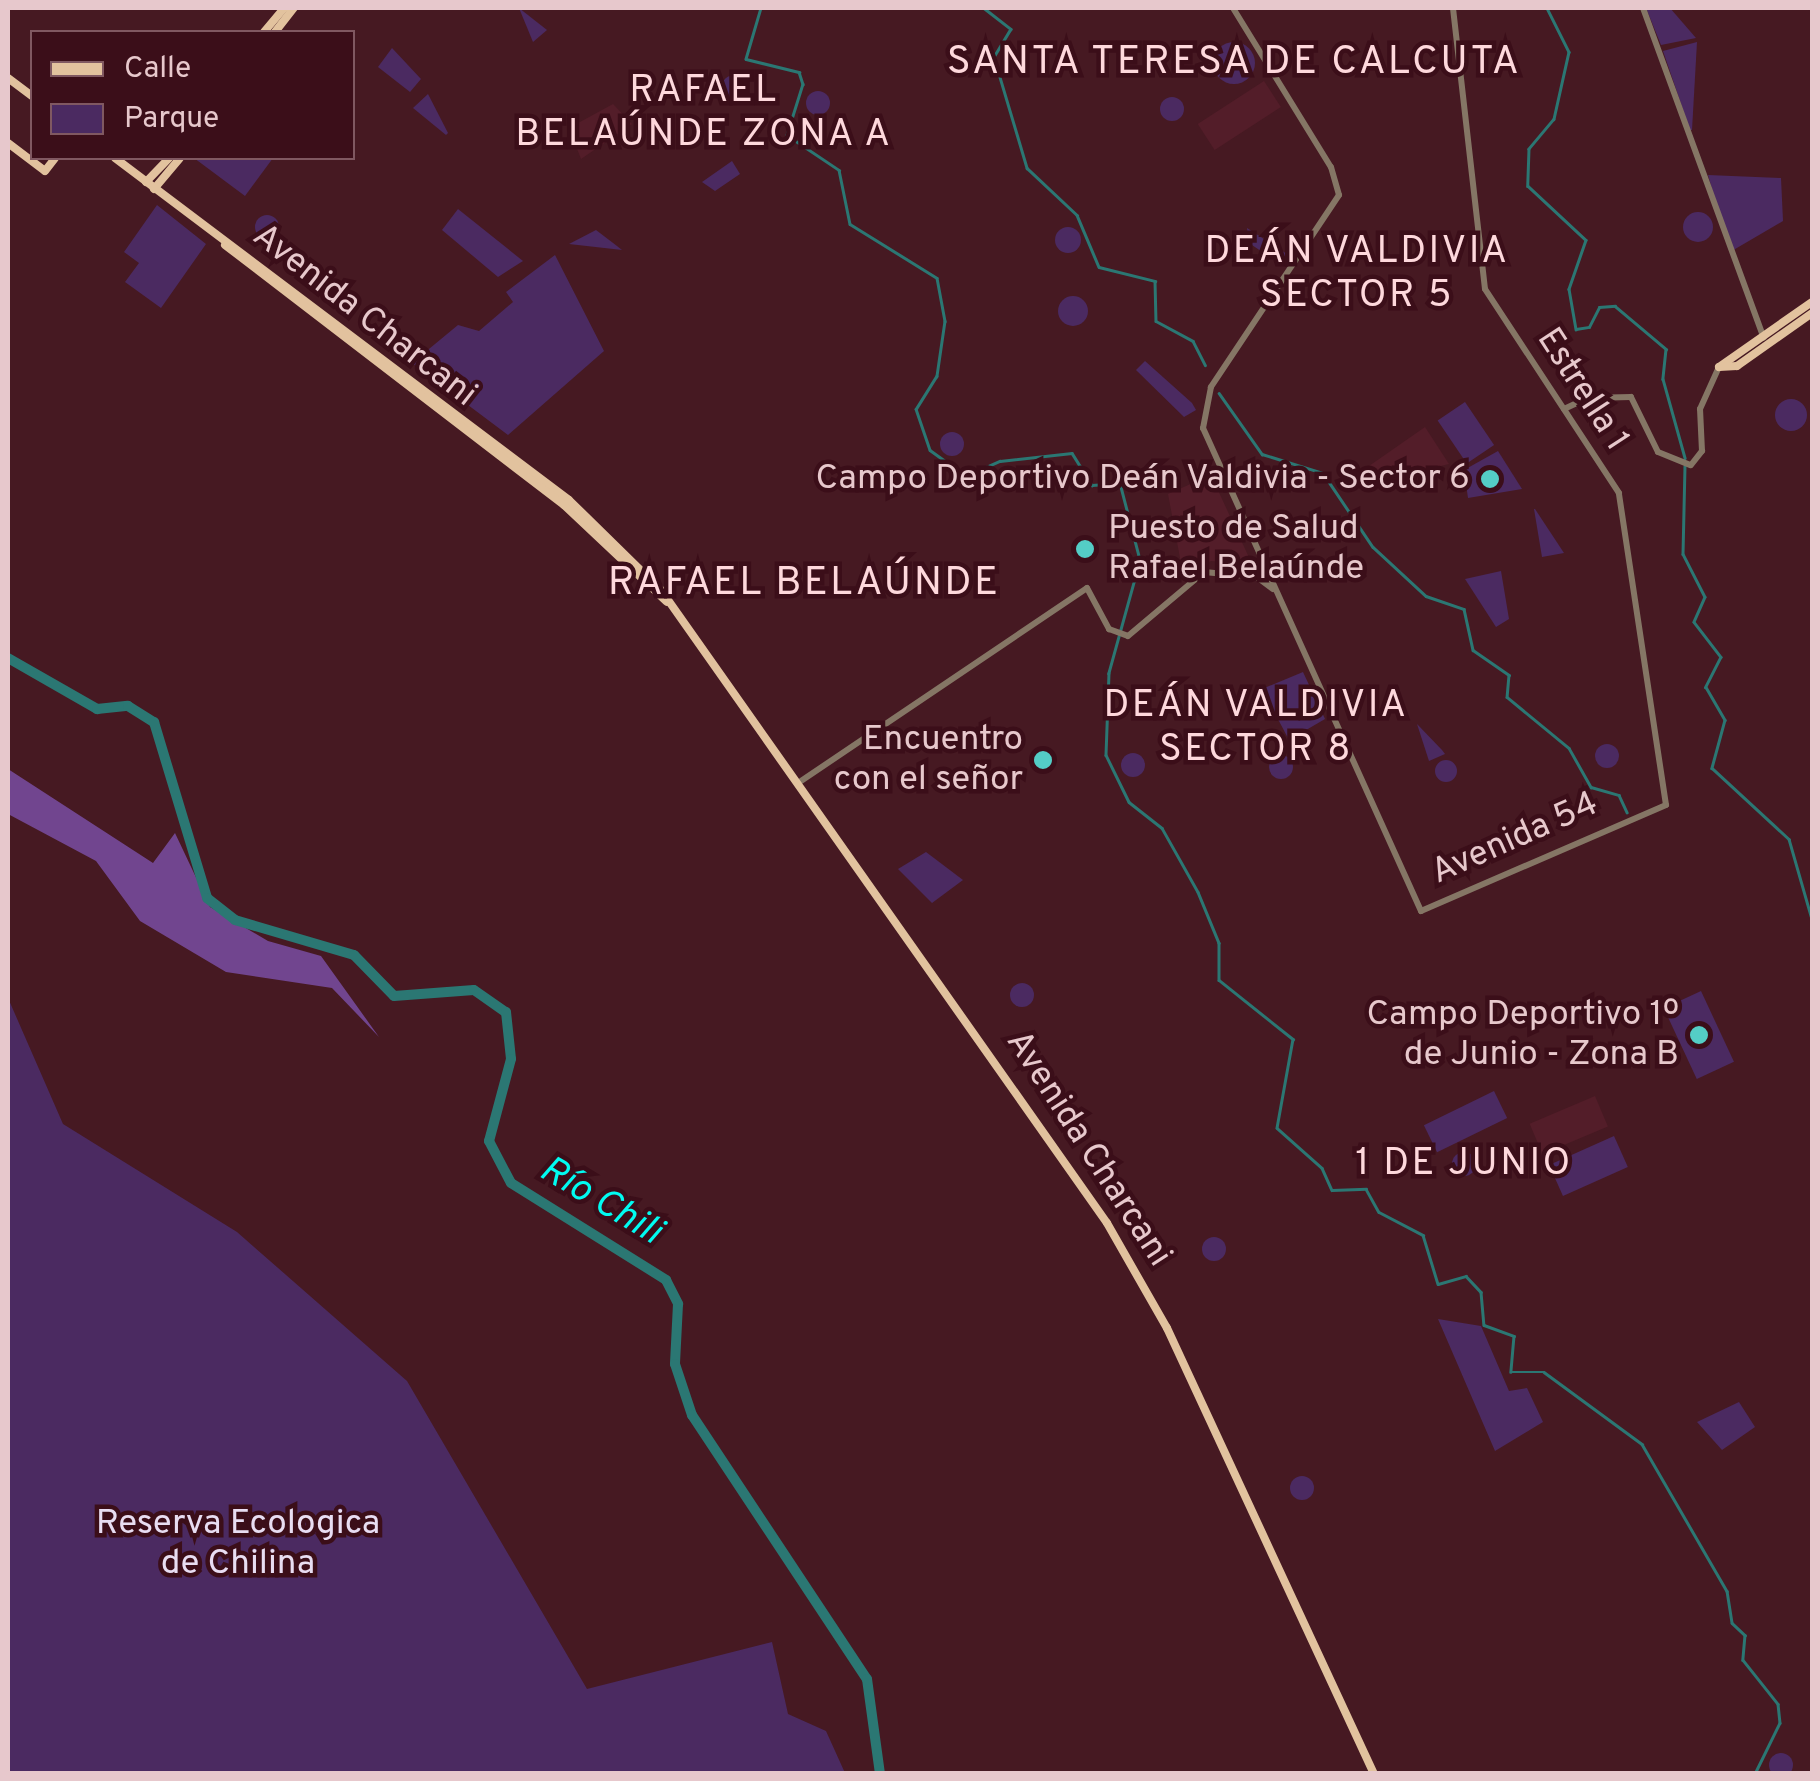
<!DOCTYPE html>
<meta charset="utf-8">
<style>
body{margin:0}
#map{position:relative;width:1820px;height:1781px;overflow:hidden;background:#461922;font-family:Overpass,sans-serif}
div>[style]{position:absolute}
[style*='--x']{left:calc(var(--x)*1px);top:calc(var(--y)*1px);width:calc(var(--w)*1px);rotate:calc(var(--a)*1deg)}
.built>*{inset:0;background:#531d29;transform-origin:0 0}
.green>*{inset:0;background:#4b2a61;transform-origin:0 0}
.round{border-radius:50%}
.forest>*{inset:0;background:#71458f}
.stream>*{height:2.5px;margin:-1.25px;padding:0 1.25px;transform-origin:1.25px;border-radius:1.25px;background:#2b7773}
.river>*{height:10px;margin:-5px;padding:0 5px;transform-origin:5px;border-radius:5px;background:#2b7773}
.minor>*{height:6px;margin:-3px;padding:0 3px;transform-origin:3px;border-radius:3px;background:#857665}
.major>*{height:8px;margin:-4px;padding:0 4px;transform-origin:4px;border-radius:4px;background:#e2c29e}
.dots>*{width:28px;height:28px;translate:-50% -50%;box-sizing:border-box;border:5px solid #3b0e19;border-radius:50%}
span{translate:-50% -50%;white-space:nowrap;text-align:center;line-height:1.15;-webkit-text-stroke:9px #3b0e19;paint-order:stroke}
.street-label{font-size:35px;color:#e7c8cc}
.poi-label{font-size:35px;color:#e7c8cc}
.right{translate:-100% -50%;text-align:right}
.left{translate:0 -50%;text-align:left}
.park-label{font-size:35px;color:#e8ddf2}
.neighbourhood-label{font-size:38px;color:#fed8dc;letter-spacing:2.5px}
.water-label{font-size:38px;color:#01fbf1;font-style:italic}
.quarter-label{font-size:40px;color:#fed8dc;letter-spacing:2.5px}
.frame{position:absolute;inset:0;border:10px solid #e7c8cc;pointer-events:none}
.legend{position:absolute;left:30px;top:30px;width:325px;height:130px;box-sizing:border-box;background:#3b0e19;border:2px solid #805861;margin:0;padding:12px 18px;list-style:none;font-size:30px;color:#e7c8cc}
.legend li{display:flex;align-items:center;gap:20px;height:50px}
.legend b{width:50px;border:2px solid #805861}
</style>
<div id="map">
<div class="built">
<i style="left:1264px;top:81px;width:31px;height:79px;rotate:57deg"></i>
<i style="clip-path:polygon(613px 104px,632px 124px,581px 159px,569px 128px)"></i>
<i style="clip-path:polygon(1425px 427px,1449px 464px,1375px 482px,1369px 466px)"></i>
<i style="clip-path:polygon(1211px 475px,1252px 564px,1211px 561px,1183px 574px,1168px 494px)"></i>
<i style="left:1595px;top:1096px;width:33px;height:71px;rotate:67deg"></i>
</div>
<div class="green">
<i style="clip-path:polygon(519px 8px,547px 30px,533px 42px)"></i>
<i style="clip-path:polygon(1646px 8px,1670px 8px,1696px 38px,1661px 45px)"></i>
<i style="clip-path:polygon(1697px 42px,1692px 130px,1690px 130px,1663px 51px)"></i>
<i class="round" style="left:1213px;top:42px;width:42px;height:42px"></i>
<i style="clip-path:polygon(392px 48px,421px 79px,410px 92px,378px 67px)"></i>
<i class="round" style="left:722px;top:75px;width:24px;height:24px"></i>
<i class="round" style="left:806px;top:91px;width:24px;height:24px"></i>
<i style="clip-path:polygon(428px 94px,448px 133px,446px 135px,413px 108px)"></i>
<i class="round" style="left:1160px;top:97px;width:24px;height:24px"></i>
<i style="clip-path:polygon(194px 158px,273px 158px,245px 196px)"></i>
<i style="clip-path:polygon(732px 161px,740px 174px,715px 191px,702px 182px)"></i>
<i style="clip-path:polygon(1708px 175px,1781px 178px,1783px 221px,1730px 252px)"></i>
<i style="clip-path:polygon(157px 205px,206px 244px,161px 308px,125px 282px,139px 263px,124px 252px)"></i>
<i style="clip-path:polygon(458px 209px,523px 261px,498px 277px,442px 230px)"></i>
<i class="round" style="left:1683px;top:212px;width:30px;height:30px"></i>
<i class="round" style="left:255px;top:215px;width:24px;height:24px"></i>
<i class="round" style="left:1055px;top:227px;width:26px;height:26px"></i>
<i style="clip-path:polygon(1247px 228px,1290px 256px,1283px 266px,1249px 243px)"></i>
<i style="clip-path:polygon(596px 230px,617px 246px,622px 250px,569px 244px)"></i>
<i style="clip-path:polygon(555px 255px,604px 351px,508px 435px,412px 363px,458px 325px,479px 331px,513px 302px,506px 292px)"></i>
<i class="round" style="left:1058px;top:296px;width:30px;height:30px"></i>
<i style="clip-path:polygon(1145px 361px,1192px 403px,1196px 410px,1184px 417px,1136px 370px)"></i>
<i class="round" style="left:1775px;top:399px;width:32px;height:32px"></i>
<i style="left:1465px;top:402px;width:52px;height:33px;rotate:56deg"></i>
<i class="round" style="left:940px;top:432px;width:24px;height:24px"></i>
<i style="clip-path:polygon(1498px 451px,1522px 489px,1468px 498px,1464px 470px)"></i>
<i style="clip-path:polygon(1534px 509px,1535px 509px,1564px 553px,1542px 557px)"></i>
<i style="clip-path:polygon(1501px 571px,1509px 619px,1496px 627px,1465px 579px)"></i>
<i style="clip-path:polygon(1303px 672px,1325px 719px,1289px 740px,1262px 689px)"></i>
<i style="clip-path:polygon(1417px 724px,1442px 750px,1445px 754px,1429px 761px)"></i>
<i class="round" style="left:1595px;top:744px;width:24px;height:24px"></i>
<i class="round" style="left:1121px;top:753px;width:24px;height:24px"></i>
<i class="round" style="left:1269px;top:755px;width:24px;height:24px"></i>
<i class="round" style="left:1435px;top:760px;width:22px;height:22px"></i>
<i style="clip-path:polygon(926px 852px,963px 880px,932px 903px,898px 869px)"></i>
<i class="round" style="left:1010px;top:983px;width:24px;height:24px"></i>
<i style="left:1701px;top:991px;width:78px;height:41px;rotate:65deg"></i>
<i style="clip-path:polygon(8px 998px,63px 1124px,237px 1232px,407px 1381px,587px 1689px,772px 1642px,788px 1714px,826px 1731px,845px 1773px,8px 1773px)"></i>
<i style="left:1494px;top:1091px;width:30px;height:78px;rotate:64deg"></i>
<i style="left:1614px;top:1136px;width:34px;height:71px;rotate:66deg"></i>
<i class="round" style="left:1452px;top:1152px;width:24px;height:24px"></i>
<i class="round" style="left:1202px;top:1237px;width:24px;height:24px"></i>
<i style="clip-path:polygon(1438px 1319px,1481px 1326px,1509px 1391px,1527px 1388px,1543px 1422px,1495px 1451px)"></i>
<i style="clip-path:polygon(1739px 1402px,1755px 1427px,1722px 1450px,1697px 1422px)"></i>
<i class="round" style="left:1290px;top:1476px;width:24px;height:24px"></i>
<i class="round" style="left:1769px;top:1753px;width:24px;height:24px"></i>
</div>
<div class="forest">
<i style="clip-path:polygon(8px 769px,153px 863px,175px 833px,210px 907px,268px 941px,321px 956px,379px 1037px,332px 988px,226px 972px,140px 921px,96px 861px,8px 814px)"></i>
</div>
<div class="stream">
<i style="--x:761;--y:8;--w:53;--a:106.4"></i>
<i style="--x:746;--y:59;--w:55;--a:13.8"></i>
<i style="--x:799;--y:72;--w:13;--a:72"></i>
<i style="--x:803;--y:84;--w:53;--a:107.4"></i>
<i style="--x:787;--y:135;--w:63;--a:33.9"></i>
<i style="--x:839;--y:170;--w:55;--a:78.5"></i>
<i style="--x:850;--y:224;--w:102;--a:31.8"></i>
<i style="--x:937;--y:278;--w:44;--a:79.5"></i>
<i style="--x:945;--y:321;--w:56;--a:98.3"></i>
<i style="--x:937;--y:376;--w:39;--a:122"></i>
<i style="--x:916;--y:409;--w:43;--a:71.1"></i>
<i style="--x:930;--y:450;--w:44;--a:35.8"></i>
<i style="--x:966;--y:476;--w:37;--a:-24"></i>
<i style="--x:1000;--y:461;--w:72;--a:-6.3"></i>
<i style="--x:1072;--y:453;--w:38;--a:58"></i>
<i style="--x:1092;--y:485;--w:28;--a:-4"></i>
<i style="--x:1120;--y:483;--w:80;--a:75.4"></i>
<i style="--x:984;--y:8;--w:34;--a:38"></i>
<i style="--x:1011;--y:29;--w:33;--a:121"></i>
<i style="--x:994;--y:57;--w:116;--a:73.4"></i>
<i style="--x:1027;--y:168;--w:69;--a:43.2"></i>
<i style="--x:1077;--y:215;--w:56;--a:67.1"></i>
<i style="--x:1099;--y:267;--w:58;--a:14"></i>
<i style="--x:1155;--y:281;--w:40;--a:88.6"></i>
<i style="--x:1156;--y:321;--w:42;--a:28.4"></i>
<i style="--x:1193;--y:341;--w:27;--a:63"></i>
<i style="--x:1547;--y:8;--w:49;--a:63.4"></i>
<i style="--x:1569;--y:52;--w:69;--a:102.6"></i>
<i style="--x:1554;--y:119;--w:39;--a:130"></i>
<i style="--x:1529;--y:149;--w:37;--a:92"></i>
<i style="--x:1528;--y:186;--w:79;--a:43"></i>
<i style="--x:1586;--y:240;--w:52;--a:109.1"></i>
<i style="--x:1569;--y:289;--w:41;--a:80.1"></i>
<i style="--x:1576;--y:329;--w:13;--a:-9"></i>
<i style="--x:1589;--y:327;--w:22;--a:-63"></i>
<i style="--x:1599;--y:307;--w:16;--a:-4"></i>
<i style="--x:1615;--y:306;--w:67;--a:40.1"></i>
<i style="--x:1666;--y:349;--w:30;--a:96"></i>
<i style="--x:1663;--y:379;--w:82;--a:74.4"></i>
<i style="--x:1219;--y:393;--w:75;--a:54.8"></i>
<i style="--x:1262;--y:454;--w:64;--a:17.3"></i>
<i style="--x:1323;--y:473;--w:89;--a:56"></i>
<i style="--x:1373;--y:547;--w:72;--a:42.8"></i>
<i style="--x:1426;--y:596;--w:40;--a:18.9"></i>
<i style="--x:1464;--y:609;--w:42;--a:77.6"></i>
<i style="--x:1473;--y:650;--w:44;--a:34.8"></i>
<i style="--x:1509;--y:675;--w:22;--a:95"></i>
<i style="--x:1507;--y:697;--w:80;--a:39.4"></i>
<i style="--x:1569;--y:748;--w:45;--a:60.6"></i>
<i style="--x:1591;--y:787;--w:29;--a:16"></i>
<i style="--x:1619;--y:795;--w:19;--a:65"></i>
<i style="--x:1685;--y:466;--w:88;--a:91.3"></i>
<i style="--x:1683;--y:554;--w:48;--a:62.9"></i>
<i style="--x:1705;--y:597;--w:27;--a:114"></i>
<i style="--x:1694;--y:622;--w:44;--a:52.4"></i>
<i style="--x:1721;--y:657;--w:34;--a:117"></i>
<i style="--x:1706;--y:687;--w:38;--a:60"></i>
<i style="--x:1725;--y:720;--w:50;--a:105.2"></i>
<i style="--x:1712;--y:768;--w:105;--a:42.7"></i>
<i style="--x:1789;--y:839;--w:83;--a:74"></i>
<i style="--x:1135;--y:579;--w:98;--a:105.5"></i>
<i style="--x:1109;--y:673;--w:82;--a:92.1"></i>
<i style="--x:1106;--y:755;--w:52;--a:63.9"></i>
<i style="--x:1129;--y:802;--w:42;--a:38.2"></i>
<i style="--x:1162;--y:828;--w:73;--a:60.6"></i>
<i style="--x:1198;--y:892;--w:55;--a:67.6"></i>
<i style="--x:1219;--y:943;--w:37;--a:90"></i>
<i style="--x:1219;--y:980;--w:95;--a:38.6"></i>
<i style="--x:1293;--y:1039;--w:90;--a:100.2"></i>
<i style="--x:1277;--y:1128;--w:60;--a:41.6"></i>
<i style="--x:1322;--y:1168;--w:24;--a:66"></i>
<i style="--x:1332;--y:1190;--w:34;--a:-2"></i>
<i style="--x:1366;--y:1189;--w:26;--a:61"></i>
<i style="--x:1379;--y:1212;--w:50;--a:27.6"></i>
<i style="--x:1423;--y:1235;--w:51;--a:73"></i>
<i style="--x:1438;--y:1284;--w:29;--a:-16"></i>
<i style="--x:1466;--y:1276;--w:22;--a:47"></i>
<i style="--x:1481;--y:1292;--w:33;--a:85"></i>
<i style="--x:1484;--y:1325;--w:32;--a:20"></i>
<i style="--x:1514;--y:1336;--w:36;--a:95"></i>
<i style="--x:1511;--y:1372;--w:33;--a:0"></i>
<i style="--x:1544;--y:1372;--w:122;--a:36.3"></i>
<i style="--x:1642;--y:1444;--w:170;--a:60"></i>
<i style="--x:1727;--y:1591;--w:32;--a:81"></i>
<i style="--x:1732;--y:1623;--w:18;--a:43"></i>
<i style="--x:1745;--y:1635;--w:25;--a:95"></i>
<i style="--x:1743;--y:1660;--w:56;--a:51.5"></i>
<i style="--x:1778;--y:1704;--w:19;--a:84"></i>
<i style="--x:1780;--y:1723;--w:57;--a:116.1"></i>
</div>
<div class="river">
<i style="--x:8;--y:658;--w:103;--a:29.8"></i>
<i style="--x:97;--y:709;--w:31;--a:-6"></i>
<i style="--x:128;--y:706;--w:31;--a:32"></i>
<i style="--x:154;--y:722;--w:184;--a:73.2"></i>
<i style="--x:207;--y:898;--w:36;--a:38"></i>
<i style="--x:235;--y:920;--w:124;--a:16.4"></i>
<i style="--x:354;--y:955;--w:57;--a:45.7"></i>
<i style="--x:394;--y:996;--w:80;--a:-4.3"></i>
<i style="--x:474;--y:990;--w:39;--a:35"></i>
<i style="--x:506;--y:1012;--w:47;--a:83.9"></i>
<i style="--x:511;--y:1059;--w:85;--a:105"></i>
<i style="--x:489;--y:1141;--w:47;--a:62.4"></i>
<i style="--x:511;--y:1183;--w:183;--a:32"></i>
<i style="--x:666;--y:1280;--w:27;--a:63"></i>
<i style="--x:678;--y:1304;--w:60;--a:92.9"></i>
<i style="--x:675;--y:1364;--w:54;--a:71.6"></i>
<i style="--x:692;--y:1415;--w:317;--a:56.5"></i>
<i style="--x:867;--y:1679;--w:96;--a:82.2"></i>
</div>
<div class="minor">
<i style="--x:1233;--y:8;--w:187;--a:58.4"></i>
<i style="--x:1331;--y:167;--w:29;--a:74"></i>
<i style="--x:1339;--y:195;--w:231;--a:123.7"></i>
<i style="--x:1211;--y:387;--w:42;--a:101"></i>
<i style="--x:1203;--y:428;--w:530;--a:65.71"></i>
<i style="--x:1421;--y:911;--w:267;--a:-23.4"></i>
<i style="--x:1666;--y:805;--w:316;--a:-98.6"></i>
<i style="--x:1619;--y:493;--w:244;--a:-123.3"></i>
<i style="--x:1485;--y:289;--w:283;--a:-96.5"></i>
<i style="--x:1643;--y:8;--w:351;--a:69.9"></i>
<i style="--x:1564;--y:409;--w:26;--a:-25"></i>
<i style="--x:1588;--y:398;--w:43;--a:-1.3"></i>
<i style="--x:1631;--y:397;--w:61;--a:63.9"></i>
<i style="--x:1658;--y:452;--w:35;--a:22"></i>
<i style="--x:1691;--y:465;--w:18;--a:-52"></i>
<i style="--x:1702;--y:451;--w:42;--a:-92.7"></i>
<i style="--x:1700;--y:409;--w:46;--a:-65.7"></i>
<i style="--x:801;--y:781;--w:345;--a:-34"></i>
<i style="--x:1087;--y:588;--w:47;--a:61.8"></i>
<i style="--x:1109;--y:629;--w:20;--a:20"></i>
<i style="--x:1128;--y:636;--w:99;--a:-40.1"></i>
<i style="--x:1204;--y:572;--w:53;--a:5.4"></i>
<i style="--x:1257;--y:577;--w:20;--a:37"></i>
</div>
<div class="major">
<i style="--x:264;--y:32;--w:31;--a:-50"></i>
<i style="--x:275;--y:32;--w:31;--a:-52"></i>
<i style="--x:8;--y:78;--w:30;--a:37"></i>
<i style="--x:8;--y:143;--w:46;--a:37.1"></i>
<i style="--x:45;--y:171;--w:16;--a:-52"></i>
<i style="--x:115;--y:158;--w:568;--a:36.99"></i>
<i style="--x:569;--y:500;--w:129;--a:44.4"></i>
<i style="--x:661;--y:590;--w:774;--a:54.83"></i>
<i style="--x:1107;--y:1223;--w:121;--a:60.3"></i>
<i style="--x:1167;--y:1328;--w:492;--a:65.1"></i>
<i style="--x:146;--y:182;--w:33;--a:-46"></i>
<i style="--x:154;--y:189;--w:40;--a:-50"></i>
<i style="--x:225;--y:245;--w:427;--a:37.5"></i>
<i style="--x:564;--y:505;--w:141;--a:43.3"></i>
<i style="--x:1719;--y:367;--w:113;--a:-35"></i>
<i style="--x:1719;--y:367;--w:18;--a:-3"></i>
<i style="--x:1737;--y:366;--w:92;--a:-35.2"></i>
</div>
<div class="dots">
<i style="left:1490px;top:479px;background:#54cdc6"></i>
<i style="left:1085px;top:549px;background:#54cdc6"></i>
<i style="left:1043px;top:760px;background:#54cdc6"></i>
<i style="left:1699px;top:1035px;background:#54cdc6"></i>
</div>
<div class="street-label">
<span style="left:364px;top:316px;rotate:38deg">Avenida Charcani</span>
<span style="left:1582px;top:390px;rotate:57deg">Estrella 1</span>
<span style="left:1515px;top:839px;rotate:-24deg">Avenida 54</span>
<span style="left:1088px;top:1149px;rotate:57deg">Avenida Charcani</span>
</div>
<div class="poi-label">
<span class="right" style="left:1470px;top:479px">Campo Deportivo Deán Valdivia - Sector 6</span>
<span class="left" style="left:1108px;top:549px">Puesto de Salud<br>Rafael Belaúnde</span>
<span class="right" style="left:1023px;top:760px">Encuentro<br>con el señor</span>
<span class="right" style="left:1679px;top:1035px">Campo Deportivo 1º<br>de Junio - Zona B</span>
</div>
<div class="park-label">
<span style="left:238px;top:1544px">Reserva Ecologica<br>de Chilina</span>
</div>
<div class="neighbourhood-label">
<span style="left:704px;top:114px">RAFAEL<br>BELAÚNDE ZONA A</span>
<span style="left:1357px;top:275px">DEÁN VALDIVIA<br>SECTOR 5</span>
<span style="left:1256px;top:729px">DEÁN VALDIVIA<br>SECTOR 8</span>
<span style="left:1464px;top:1165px">1 DE JUNIO</span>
</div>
<div class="water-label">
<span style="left:600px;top:1202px;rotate:31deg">Río Chili</span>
</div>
<div class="quarter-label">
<span style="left:1234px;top:63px">SANTA TERESA DE CALCUTA</span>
<span style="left:804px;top:584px">RAFAEL BELAÚNDE</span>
</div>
<div class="frame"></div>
<ul class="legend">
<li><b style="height:12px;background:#e2c29e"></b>Calle</li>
<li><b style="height:28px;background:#4b2a61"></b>Parque</li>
</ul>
</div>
